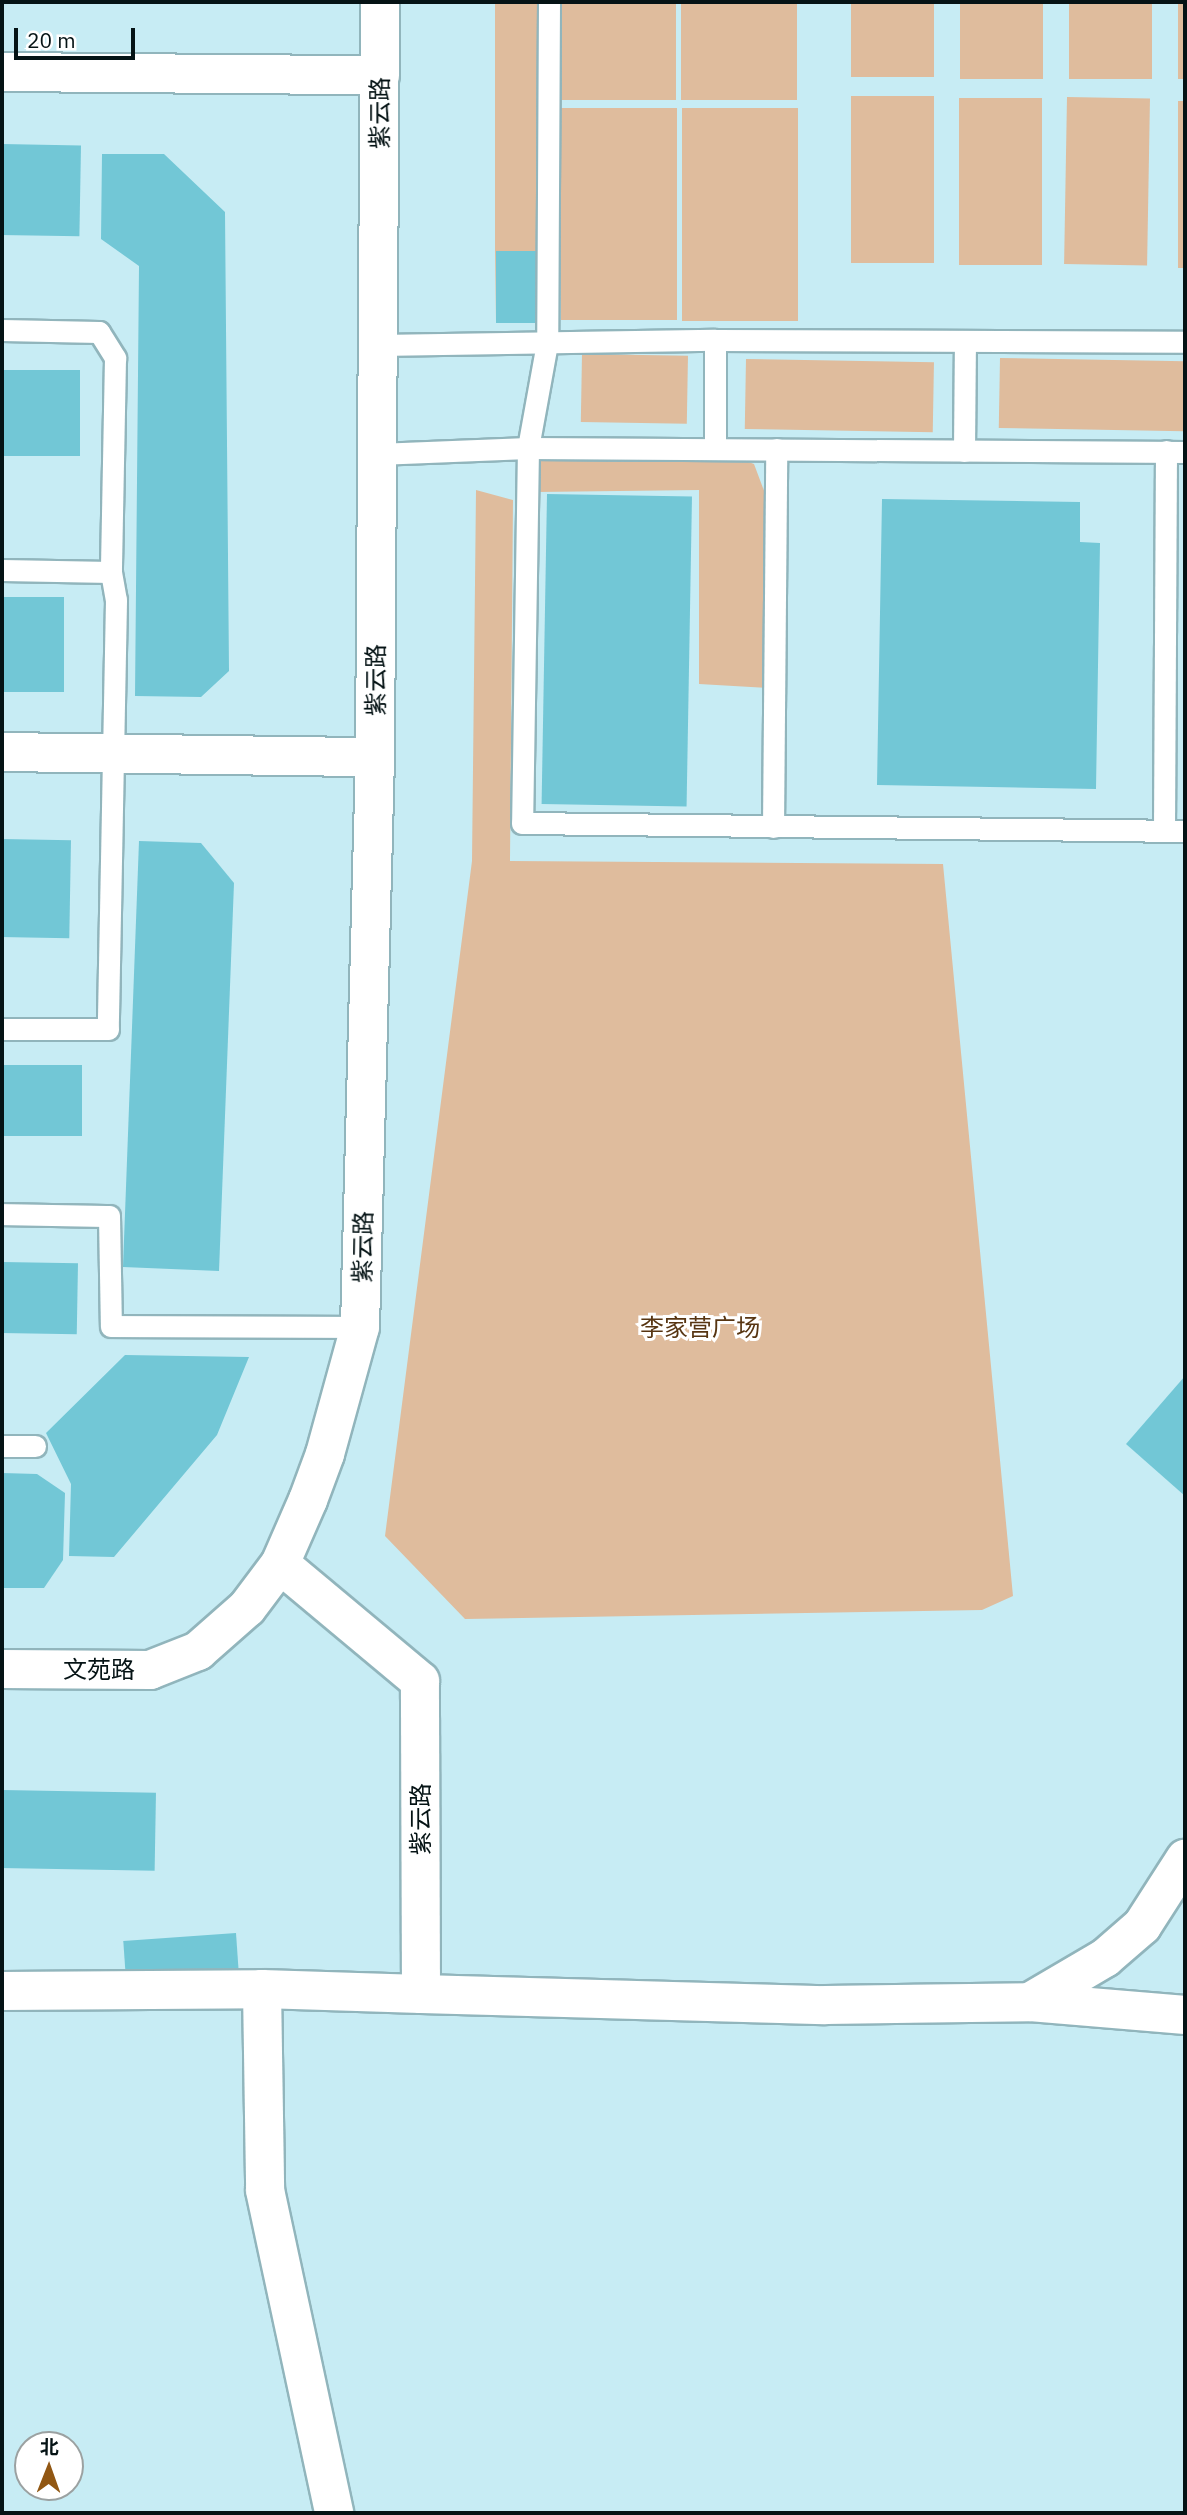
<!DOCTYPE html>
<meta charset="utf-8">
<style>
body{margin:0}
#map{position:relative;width:1187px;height:2515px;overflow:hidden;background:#c7ecf4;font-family:"IBM Plex Sans","Noto Sans SC",sans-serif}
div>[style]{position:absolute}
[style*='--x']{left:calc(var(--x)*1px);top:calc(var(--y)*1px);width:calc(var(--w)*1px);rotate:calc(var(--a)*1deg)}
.green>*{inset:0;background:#dfbc9d;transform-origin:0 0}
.building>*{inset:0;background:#72c7d6;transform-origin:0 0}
.roads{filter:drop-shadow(2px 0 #91b5bc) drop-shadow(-2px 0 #91b5bc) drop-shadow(0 2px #91b5bc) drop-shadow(0 -2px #91b5bc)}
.lane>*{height:21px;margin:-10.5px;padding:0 10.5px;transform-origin:10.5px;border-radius:10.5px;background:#fff}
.street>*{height:38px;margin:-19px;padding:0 19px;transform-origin:19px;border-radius:19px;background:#fff}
.secondary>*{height:38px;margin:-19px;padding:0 19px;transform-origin:19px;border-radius:19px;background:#fff}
span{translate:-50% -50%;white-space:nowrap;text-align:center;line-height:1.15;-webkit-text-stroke:6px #fff;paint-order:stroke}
.street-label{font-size:24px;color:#051315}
.park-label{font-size:24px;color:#573512}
.frame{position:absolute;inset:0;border:4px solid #051315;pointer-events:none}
.north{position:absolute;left:14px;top:2431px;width:70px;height:70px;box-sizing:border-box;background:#fff;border:2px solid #9ba1a1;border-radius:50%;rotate:1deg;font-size:19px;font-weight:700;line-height:28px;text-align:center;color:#051315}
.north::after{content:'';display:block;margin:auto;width:24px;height:32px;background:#915713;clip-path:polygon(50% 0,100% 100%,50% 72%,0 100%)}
.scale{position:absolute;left:14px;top:28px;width:121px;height:32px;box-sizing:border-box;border:4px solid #051315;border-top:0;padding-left:9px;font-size:21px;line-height:24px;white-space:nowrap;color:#051315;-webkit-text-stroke:5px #fff;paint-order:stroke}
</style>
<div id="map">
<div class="green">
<i style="clip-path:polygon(495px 2px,543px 2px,541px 251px,496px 251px,495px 323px)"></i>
<i style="left:560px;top:2px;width:116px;height:98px"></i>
<i style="left:681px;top:2px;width:116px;height:98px"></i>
<i style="left:851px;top:2px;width:83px;height:75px"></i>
<i style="left:960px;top:2px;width:83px;height:77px"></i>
<i style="left:1069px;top:2px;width:83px;height:77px"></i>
<i style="left:1178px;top:2px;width:7px;height:77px"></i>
<i style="left:851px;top:96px;width:83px;height:167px"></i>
<i style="left:1067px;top:97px;width:83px;height:167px;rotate:1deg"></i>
<i style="left:959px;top:98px;width:83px;height:167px"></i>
<i style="left:1178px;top:101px;width:7px;height:167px"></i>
<i style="left:561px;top:108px;width:116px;height:212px"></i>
<i style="left:682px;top:108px;width:116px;height:213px"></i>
<i style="left:582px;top:354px;width:106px;height:68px;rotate:1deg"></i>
<i style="left:1000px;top:358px;width:185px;height:70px;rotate:1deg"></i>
<i style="left:746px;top:359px;width:188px;height:70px;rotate:1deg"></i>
<i style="clip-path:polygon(538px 456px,735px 457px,754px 464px,769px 504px,767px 688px,699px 684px,699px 490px,538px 492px)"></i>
<i style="clip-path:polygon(476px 490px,513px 500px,510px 861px,943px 864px,1013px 1596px,982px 1610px,465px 1619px,385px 1536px,472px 861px)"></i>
</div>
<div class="building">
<i style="left:2px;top:144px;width:79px;height:91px;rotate:1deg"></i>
<i style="clip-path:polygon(102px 154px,164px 154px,225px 212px,229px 671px,201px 697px,135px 696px,139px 266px,101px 239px)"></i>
<i style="left:496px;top:251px;width:45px;height:72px"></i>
<i style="left:2px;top:370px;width:78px;height:86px"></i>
<i style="left:547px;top:494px;width:145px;height:310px;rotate:1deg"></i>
<i style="clip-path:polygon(882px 499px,1080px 502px,1080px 542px,1100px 543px,1096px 789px,877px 785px)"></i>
<i style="left:64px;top:597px;width:95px;height:62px;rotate:90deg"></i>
<i style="left:2px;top:839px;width:69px;height:98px;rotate:1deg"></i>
<i style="clip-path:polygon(139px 841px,201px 843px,234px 883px,219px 1271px,123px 1267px)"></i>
<i style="left:2px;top:1065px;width:80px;height:71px"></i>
<i style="left:2px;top:1262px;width:76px;height:71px;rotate:1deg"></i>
<i style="clip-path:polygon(125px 1355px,249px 1357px,217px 1435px,114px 1557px,69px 1556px,71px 1484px,46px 1433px)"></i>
<i style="clip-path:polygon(1185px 1376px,1185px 1496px,1126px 1444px)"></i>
<i style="clip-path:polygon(2px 1473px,37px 1474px,65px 1493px,63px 1560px,44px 1588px,2px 1588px)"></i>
<i style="left:2px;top:1790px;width:154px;height:78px;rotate:1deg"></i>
<i style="left:236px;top:1933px;width:40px;height:113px;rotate:86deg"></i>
</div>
<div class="roads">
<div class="lane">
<i style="--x:549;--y:2;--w:341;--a:90.3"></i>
<i style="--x:547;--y:343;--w:107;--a:100.3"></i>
<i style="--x:528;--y:448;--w:375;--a:90.9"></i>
<i style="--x:522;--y:823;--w:663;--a:0.69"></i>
<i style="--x:2;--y:330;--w:97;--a:1.2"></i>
<i style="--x:99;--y:332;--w:31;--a:58"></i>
<i style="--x:115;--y:358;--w:214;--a:91.1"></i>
<i style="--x:378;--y:345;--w:337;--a:-0.9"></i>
<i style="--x:715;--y:340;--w:470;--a:0.2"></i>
<i style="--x:715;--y:449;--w:109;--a:-90"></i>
<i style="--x:964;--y:451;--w:110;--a:-89.5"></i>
<i style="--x:377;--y:454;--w:151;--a:-2.3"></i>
<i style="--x:528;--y:448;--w:657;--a:0.35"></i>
<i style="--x:2;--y:570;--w:109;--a:1.1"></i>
<i style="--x:111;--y:572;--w:28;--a:80"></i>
<i style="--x:116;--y:600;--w:429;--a:91.1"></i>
<i style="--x:108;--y:1029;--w:106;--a:180"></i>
<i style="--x:773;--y:827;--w:378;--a:-89.5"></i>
<i style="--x:1164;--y:831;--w:380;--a:-89.7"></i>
<i style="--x:2;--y:1214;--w:107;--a:1.1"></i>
<i style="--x:109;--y:1216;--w:110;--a:89"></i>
<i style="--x:111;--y:1326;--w:249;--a:0.2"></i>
<i style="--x:2;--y:1446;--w:33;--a:0"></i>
</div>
<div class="street">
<i style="--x:2;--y:72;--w:378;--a:0.5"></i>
<i style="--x:2;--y:752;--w:373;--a:0.8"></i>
<i style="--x:262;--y:1989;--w:201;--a:89.1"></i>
<i style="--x:265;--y:2190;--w:330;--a:77.9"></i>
<i style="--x:2;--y:1991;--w:260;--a:-0.4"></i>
<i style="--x:262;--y:1989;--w:159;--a:1.8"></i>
<i style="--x:421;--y:1994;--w:313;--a:-90.2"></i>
<i style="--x:420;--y:1681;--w:182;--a:-140.1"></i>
<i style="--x:421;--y:1994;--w:404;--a:1.6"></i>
<i style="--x:825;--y:2005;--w:205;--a:-0.8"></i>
<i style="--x:1030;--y:2002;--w:156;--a:4.8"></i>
<i style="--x:1030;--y:2002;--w:87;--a:-30.4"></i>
<i style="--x:1105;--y:1958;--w:49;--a:-40.9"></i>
<i style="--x:1142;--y:1926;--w:80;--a:-57.3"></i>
</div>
<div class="secondary">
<i style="--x:2;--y:1669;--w:148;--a:0.4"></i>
<i style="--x:150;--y:1670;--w:52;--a:-21.6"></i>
<i style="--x:198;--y:1651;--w:65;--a:-41.3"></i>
<i style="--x:247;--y:1608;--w:55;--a:-53.1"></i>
<i style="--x:280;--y:1564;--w:70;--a:-66.4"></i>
<i style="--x:308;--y:1500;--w:49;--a:-69.7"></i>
<i style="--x:325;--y:1454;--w:132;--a:-74.6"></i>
<i style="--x:360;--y:1327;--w:570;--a:-88.49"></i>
<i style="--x:375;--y:757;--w:755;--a:-89.62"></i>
</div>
</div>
<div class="street-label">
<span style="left:380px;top:113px;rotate:-90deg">紫云路</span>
<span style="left:376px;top:680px;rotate:-90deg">紫云路</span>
<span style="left:363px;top:1247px;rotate:-89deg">紫云路</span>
<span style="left:99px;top:1670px">文苑路</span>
<span style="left:421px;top:1819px;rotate:-90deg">紫云路</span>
</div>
<div class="park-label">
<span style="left:700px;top:1328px">李家营广场</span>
</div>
<div class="frame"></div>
<div class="north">北</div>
<div class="scale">20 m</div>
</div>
